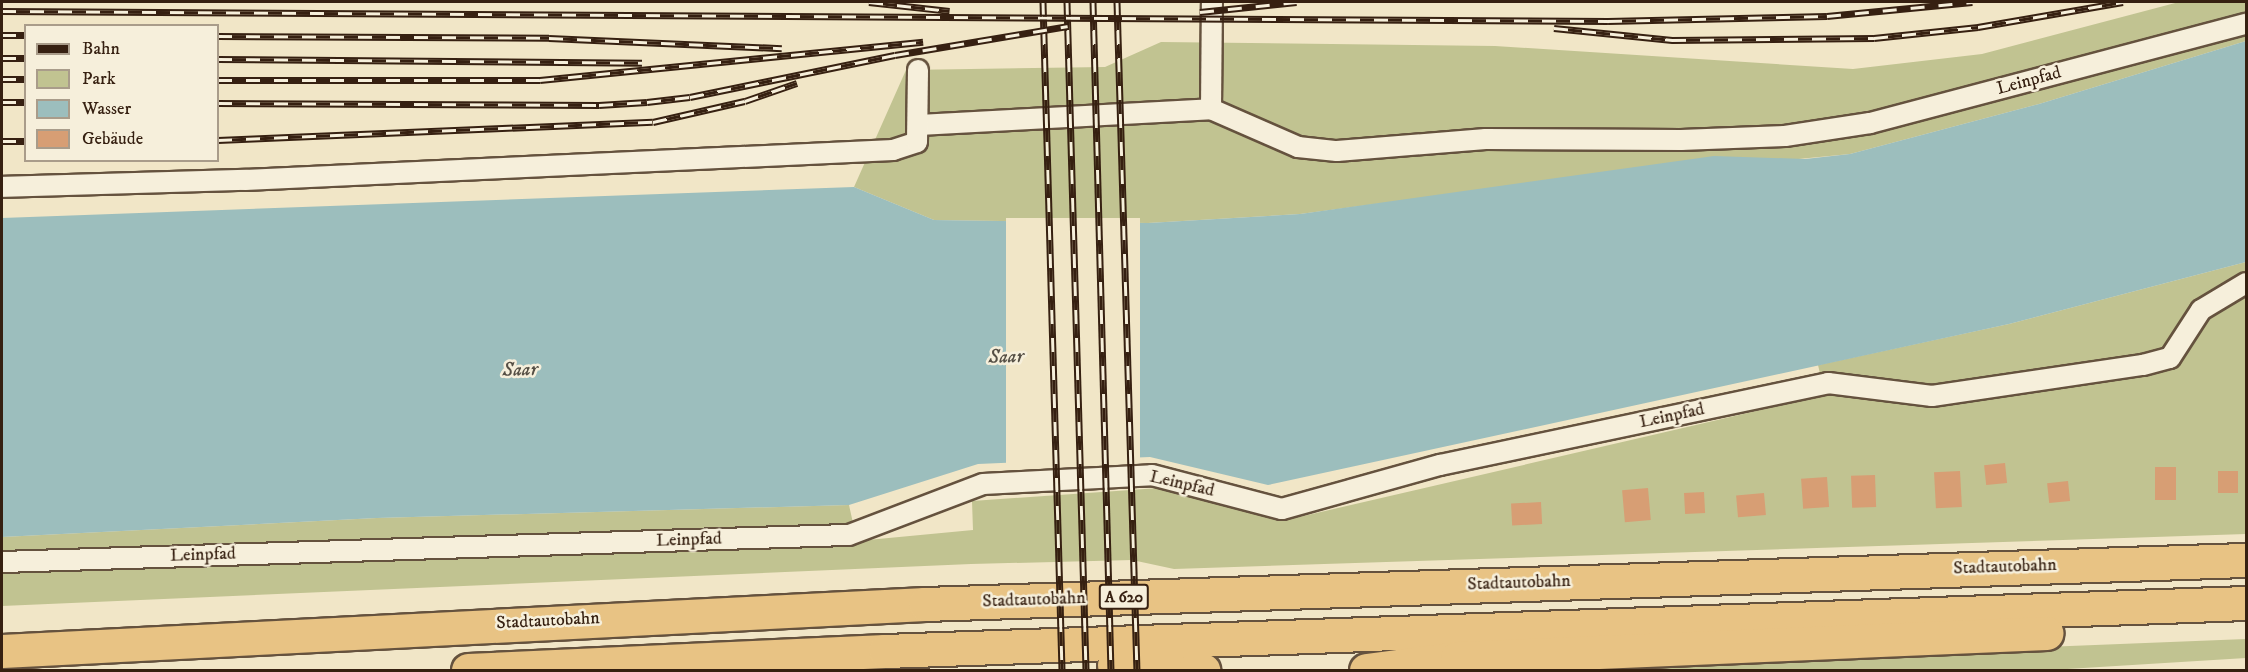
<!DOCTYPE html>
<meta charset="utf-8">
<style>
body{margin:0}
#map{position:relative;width:2248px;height:672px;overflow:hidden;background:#f1e6c7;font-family:"IM FELL DW Pica",serif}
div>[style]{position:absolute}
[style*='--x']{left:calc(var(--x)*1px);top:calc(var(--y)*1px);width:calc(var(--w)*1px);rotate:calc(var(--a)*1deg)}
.green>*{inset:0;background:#c1c391}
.water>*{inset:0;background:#9cbebd}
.pier>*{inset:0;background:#f1e6c7;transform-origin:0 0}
.building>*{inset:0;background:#d79e74;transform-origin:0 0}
.roads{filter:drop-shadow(2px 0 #65523e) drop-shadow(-2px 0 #65523e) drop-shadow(0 2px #65523e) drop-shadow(0 -2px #65523e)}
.lane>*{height:20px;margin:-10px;padding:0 10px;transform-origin:10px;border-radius:10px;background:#f6efdb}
.highway>*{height:33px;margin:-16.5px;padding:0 16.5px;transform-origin:16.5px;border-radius:16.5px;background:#e8c384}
.rail>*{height:7px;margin-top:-3.5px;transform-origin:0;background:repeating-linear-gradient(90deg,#f6efdb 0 14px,#362011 0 28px);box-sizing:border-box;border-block:2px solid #362011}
span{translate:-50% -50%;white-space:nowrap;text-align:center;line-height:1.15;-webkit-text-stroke:5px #f6efdb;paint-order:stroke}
.shield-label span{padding:2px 4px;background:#f6efdb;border:2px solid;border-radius:4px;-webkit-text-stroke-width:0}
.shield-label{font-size:16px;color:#362011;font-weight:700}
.street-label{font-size:18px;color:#362011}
.water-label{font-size:20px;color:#554f45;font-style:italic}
.frame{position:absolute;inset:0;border:3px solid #362011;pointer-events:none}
.legend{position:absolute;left:24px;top:24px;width:195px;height:138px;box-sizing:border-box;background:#f6efdb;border:2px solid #a99c8a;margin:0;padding:8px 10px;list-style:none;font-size:18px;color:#362011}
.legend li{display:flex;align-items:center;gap:12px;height:30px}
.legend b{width:30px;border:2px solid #a99c8a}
</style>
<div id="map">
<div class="green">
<i style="clip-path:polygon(2179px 2px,2246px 2px,2246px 41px,2039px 104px,1850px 154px,1497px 188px,1300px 214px,1148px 223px,934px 220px,854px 187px,906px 70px,1105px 67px,1161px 42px,1495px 46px,1853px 69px,1982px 54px)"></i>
<i style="clip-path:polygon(2246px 262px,2246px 534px,1174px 569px,1132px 560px,971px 564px,2px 606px,2px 537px,377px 518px,849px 505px,857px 541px,973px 530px,972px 501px,1159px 488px,1282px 521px,1825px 395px,1818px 365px,2009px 324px)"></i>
<i style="clip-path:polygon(2246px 639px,2246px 658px,2051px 670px,1472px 670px)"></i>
</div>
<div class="water">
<i style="clip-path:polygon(2246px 41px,2246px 262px,2009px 324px,1268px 485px,1150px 457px,978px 464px,849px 505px,377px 518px,2px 537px,2px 218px,854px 187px,934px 220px,1148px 223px,1300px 214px,1714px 156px,1805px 159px,1850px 154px,2039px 104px)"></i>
</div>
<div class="pier">
<i style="left:1006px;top:218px;width:134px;height:247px"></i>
</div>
<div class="building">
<i style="left:2005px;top:463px;width:20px;height:21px;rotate:84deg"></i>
<i style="left:2155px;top:467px;width:21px;height:33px"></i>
<i style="left:1960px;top:471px;width:36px;height:26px;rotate:87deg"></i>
<i style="left:2218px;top:471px;width:20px;height:22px"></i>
<i style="left:1875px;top:475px;width:32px;height:24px;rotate:88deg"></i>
<i style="left:1827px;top:477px;width:30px;height:26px;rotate:86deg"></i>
<i style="left:2068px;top:481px;width:20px;height:21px;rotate:84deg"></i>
<i style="left:1648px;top:488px;width:32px;height:26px;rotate:85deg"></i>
<i style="left:1704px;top:492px;width:21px;height:20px;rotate:87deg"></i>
<i style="left:1764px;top:493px;width:22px;height:28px;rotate:85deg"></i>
<i style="left:1541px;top:502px;width:22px;height:30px;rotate:87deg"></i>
</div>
<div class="roads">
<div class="lane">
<i style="--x:1211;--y:109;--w:107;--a:-89.5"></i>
<i style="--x:919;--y:125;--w:292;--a:-3.1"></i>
<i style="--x:1211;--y:109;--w:95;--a:23.6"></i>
<i style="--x:1298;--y:147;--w:39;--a:6"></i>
<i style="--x:1337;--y:151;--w:149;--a:-4.6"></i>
<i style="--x:1486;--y:139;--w:195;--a:0.3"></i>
<i style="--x:1681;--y:140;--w:104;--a:-2.2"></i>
<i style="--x:1785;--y:136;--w:86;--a:-8.7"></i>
<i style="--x:1870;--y:123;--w:389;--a:-14.8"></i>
<i style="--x:2;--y:187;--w:243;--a:-1.7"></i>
<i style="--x:245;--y:180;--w:649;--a:-2.65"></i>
<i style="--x:893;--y:150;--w:25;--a:-18"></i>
<i style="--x:917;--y:142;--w:72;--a:-89.2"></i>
<i style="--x:2;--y:562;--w:847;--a:-1.83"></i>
<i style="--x:849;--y:535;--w:143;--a:-20.8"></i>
<i style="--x:983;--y:484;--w:169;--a:-3"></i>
<i style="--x:1152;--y:475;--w:134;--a:14.7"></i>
<i style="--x:1282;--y:509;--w:164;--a:-15.6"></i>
<i style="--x:1440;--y:465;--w:397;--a:-11.9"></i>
<i style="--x:1828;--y:383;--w:105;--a:7.1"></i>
<i style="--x:1932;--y:396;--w:213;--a:-8.4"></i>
<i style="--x:2143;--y:365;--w:28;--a:-15"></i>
<i style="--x:2170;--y:358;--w:57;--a:-57.1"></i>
<i style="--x:2201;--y:310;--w:52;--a:-31"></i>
</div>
<div class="highway">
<i style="--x:2;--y:651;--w:924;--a:-2.92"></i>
<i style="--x:925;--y:604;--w:1322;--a:-1.91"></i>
<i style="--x:1114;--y:665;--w:82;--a:1.4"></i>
<i style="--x:1196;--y:667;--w:8;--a:23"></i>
<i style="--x:468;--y:670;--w:417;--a:-2.6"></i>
<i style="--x:885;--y:651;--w:1362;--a:-2.02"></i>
<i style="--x:1366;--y:670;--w:92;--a:-7.5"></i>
<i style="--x:1457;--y:658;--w:590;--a:-2.43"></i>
</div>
</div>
<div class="rail">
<i style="--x:869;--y:2;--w:81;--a:6.3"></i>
<i style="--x:1043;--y:2;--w:668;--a:88.37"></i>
<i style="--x:1067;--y:2;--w:668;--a:88.37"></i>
<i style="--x:1093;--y:2;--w:668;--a:88.46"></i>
<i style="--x:1117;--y:2;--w:668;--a:88.29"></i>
<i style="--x:2;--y:11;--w:1606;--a:0.36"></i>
<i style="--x:1608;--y:21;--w:219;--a:-1.3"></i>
<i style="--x:1827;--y:16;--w:146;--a:-5.5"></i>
<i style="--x:1200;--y:12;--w:97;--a:-5.9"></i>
<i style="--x:1554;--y:28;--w:119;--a:5.8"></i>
<i style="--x:1672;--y:40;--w:202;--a:-0.6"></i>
<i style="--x:1874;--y:38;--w:105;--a:-6"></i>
<i style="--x:1978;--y:27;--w:147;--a:-9.8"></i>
<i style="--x:2;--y:35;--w:24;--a:0"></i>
<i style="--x:218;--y:36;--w:331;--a:0.3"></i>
<i style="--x:549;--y:38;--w:233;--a:2.5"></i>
<i style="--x:2;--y:58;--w:24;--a:0"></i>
<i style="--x:218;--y:59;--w:424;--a:0.5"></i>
<i style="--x:2;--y:79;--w:24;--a:0"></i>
<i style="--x:218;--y:80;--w:322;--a:0"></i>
<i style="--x:540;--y:80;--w:385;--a:-5.7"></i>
<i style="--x:2;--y:102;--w:24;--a:0"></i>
<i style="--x:218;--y:103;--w:381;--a:0.3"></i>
<i style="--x:599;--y:105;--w:48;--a:-3.6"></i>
<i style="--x:647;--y:102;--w:43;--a:-6.6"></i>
<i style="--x:690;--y:97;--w:209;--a:-11.6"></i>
<i style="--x:895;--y:55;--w:175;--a:-9.5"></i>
<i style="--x:218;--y:140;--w:435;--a:-2.4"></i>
<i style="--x:653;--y:122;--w:94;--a:-12.9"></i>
<i style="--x:745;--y:101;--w:55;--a:-19.1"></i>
<i style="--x:2;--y:141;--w:24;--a:0"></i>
</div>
<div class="shield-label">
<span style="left:1124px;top:597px">A 620</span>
</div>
<div class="street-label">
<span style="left:2029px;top:81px;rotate:-15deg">Leinpfad</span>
<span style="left:1672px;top:416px;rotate:-12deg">Leinpfad</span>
<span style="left:1182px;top:484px;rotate:13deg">Leinpfad</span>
<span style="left:689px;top:540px;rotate:-2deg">Leinpfad</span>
<span style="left:203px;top:555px;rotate:-2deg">Leinpfad</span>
<span style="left:2005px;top:567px;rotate:-2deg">Stadtautobahn</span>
<span style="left:1519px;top:583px;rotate:-2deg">Stadtautobahn</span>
<span style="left:1034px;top:600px;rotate:-2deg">Stadtautobahn</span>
<span style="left:548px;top:621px;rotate:-3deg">Stadtautobahn</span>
</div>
<div class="water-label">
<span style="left:1006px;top:357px;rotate:-2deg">Saar</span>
<span style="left:520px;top:370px;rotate:-2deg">Saar</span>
</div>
<div class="frame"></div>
<ul class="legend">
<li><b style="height:8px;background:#362011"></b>Bahn</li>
<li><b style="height:16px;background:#c1c391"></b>Park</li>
<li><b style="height:16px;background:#9cbebd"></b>Wasser</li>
<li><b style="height:16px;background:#d79e74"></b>Gebäude</li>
</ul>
</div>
